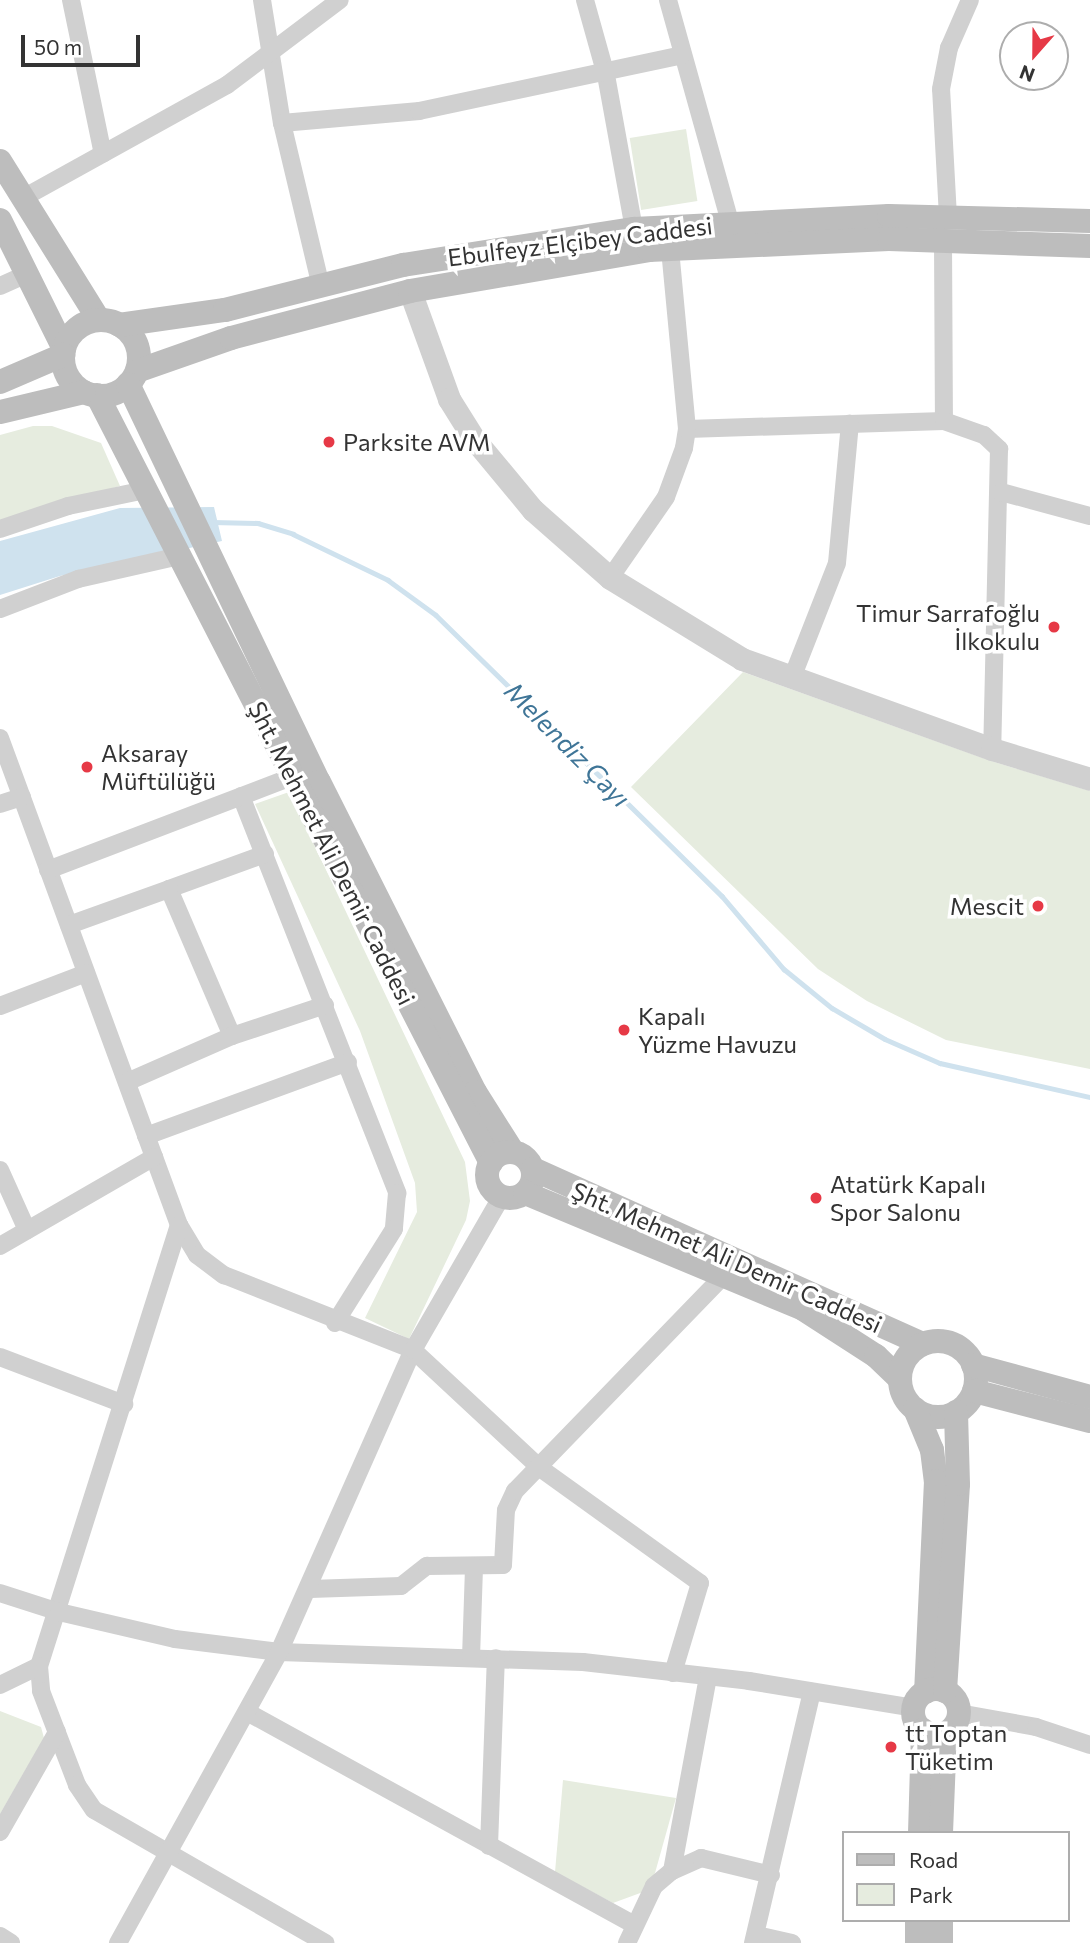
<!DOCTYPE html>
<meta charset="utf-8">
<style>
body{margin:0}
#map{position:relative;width:1090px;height:1943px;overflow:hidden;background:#fff;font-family:Commissioner,sans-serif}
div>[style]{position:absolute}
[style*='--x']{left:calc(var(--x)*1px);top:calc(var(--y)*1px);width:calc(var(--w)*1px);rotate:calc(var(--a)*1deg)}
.green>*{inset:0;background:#e6ecdf;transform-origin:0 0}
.water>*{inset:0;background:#cfe2ee}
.stream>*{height:4.5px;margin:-2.25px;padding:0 2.25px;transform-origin:2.25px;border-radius:2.25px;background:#cfe2ee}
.minor>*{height:18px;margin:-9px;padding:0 9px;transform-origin:9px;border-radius:9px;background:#d0d0d0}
.tertiary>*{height:23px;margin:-11.5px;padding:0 11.5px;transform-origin:11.5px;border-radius:11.5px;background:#d0d0d0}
.secondary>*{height:24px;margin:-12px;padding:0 12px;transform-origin:12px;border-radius:12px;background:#bdbdbd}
.secondary>.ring{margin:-12px;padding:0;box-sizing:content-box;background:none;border:24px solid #bdbdbd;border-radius:50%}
.dots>*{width:19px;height:19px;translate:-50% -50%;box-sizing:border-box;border:4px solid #fff;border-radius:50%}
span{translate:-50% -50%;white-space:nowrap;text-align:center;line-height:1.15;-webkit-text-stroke:7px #fff;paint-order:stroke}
.street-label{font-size:24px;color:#333}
.poi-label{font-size:24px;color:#333}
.left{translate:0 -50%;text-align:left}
.right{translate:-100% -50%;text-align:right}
.water-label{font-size:26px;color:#3f7597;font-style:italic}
.legend{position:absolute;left:842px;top:1831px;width:228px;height:91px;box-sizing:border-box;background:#fff;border:2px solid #adadad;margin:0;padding:9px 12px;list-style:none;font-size:21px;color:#333}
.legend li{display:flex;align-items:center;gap:14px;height:35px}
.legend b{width:35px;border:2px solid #adadad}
.north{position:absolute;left:999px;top:21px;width:70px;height:70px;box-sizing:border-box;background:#fff;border:2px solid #adadad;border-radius:50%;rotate:201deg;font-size:19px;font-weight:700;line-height:28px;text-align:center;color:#333}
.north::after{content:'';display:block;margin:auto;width:24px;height:32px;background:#e63946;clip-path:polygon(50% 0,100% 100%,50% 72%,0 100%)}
.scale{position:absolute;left:21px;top:35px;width:119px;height:32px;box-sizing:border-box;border:4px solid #333;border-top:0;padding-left:9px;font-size:21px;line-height:24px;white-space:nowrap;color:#333;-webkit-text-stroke:5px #fff;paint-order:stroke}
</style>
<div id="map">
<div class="green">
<i style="left:686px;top:129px;width:73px;height:57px;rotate:81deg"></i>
<i style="clip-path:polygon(33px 426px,52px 426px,101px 443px,120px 486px,0 522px,0 435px)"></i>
<i style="clip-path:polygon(743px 672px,991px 761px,1090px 791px,1090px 1069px,946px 1040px,867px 1001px,818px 969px,631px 787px)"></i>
<i style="clip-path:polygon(289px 792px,465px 1162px,470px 1201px,466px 1220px,409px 1339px,365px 1318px,417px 1212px,415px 1183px,360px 1031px,255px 804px)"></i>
<i style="clip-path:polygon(0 1711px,41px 1727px,44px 1738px,0 1814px)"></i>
<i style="clip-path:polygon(563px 1780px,676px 1798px,655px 1873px,643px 1892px,613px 1903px,555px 1872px)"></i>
</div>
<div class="water">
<i style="clip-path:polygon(214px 507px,222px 541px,60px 576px,0 595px,0 541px,120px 508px)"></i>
</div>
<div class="stream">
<i style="--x:212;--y:522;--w:46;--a:1.2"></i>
<i style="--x:258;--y:523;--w:37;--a:17"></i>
<i style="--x:293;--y:534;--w:106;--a:25.8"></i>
<i style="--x:388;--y:580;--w:59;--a:36.1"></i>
<i style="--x:436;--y:615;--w:401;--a:44.5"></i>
<i style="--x:722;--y:896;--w:96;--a:49.7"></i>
<i style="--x:784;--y:969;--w:62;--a:39.1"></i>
<i style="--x:832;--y:1008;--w:61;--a:30.3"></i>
<i style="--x:885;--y:1039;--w:60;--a:23.6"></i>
<i style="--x:940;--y:1063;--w:154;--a:12.8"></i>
</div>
<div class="minor">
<i style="--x:71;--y:0;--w:157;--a:78.3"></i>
<i style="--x:262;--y:0;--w:125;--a:80.8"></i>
<i style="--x:282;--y:123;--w:169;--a:76.6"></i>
<i style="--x:585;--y:0;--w:78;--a:74.4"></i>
<i style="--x:606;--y:75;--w:157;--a:79.7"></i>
<i style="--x:668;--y:0;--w:230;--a:74.4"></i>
<i style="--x:282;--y:123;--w:138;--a:-5"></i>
<i style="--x:419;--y:111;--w:269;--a:-12"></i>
<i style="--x:23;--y:198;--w:233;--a:-29"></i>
<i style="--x:227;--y:85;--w:141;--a:-37"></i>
<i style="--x:948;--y:217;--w:128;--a:-93.1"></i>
<i style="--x:941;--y:89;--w:42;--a:-79"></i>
<i style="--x:949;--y:48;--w:52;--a:-66.4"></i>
<i style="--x:943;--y:241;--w:180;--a:89.7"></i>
<i style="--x:0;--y:286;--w:30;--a:-24"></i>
<i style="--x:687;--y:429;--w:257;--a:-1.8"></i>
<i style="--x:944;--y:421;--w:42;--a:19.3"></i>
<i style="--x:984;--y:435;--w:21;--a:43"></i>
<i style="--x:999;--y:449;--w:300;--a:91.3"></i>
<i style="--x:1001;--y:492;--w:92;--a:15.1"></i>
<i style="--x:0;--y:529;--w:72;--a:-18.7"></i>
<i style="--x:68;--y:506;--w:79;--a:-11.7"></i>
<i style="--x:610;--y:578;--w:98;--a:-55.3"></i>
<i style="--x:666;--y:497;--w:52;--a:-69.8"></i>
<i style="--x:684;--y:448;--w:19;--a:-81"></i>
<i style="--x:687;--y:429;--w:181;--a:-95.4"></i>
<i style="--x:0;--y:609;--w:84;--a:-21"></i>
<i style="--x:78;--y:579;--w:104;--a:-12.8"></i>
<i style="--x:792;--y:678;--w:123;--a:-68.6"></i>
<i style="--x:837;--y:563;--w:140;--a:-84.7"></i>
<i style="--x:0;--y:738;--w:519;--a:69.82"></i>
<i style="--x:179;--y:1225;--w:35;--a:59"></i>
<i style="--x:197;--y:1255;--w:34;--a:37"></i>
<i style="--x:224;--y:1275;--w:203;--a:21.6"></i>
<i style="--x:413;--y:1350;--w:173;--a:42.9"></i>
<i style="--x:540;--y:1468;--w:197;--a:35.7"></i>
<i style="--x:700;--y:1583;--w:94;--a:106.7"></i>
<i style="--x:241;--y:796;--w:427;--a:68.5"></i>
<i style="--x:397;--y:1193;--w:36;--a:95"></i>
<i style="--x:394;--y:1229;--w:111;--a:122.1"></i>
<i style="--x:0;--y:804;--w:23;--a:-18"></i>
<i style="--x:265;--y:854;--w:102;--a:160"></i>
<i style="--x:169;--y:889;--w:160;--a:66.8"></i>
<i style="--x:232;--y:1036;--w:98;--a:-18.4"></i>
<i style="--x:48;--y:870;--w:263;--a:-20.9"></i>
<i style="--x:69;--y:925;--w:106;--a:-19.8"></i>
<i style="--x:0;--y:1006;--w:92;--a:-21"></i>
<i style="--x:127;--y:1082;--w:115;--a:-23.7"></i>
<i style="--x:146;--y:1136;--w:215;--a:-20.1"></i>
<i style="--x:0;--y:1170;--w:66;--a:65.8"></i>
<i style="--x:179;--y:1225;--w:463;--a:107.6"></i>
<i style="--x:39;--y:1666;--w:25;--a:85"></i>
<i style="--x:41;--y:1691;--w:101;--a:69"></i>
<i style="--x:77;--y:1785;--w:30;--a:56"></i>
<i style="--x:94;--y:1810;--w:267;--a:29.9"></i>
<i style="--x:0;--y:1246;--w:178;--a:-30"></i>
<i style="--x:0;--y:1357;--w:133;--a:20.8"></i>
<i style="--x:310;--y:1589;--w:91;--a:-1.9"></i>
<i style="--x:401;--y:1586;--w:33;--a:-38"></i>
<i style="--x:427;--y:1566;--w:76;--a:-0.8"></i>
<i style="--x:503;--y:1565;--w:55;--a:-86.9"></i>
<i style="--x:506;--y:1510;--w:21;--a:-65"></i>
<i style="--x:515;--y:1491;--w:301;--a:-45.9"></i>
<i style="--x:0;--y:1593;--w:62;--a:17.9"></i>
<i style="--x:59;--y:1612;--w:119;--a:13.1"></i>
<i style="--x:175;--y:1639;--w:105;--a:7.1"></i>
<i style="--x:279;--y:1652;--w:304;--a:1.9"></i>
<i style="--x:583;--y:1662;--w:167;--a:6.5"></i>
<i style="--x:749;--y:1681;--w:167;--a:9.3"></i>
<i style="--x:471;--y:1658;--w:92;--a:-88.1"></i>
<i style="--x:0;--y:1685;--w:43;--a:-26"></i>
<i style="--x:247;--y:1712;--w:442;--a:28.8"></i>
<i style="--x:959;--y:1713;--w:78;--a:10.3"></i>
<i style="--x:1036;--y:1727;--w:57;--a:18.4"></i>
<i style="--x:0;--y:1832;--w:115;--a:-60.3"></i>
<i style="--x:489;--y:1846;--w:188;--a:-87.9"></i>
<i style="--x:672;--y:1871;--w:197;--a:-79.5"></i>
<i style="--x:757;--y:1935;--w:36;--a:13"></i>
<i style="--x:0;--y:1936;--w:13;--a:32"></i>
<i style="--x:118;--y:1943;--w:333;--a:-61"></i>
<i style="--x:279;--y:1652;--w:330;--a:-66.1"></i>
<i style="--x:413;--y:1350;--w:178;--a:-60"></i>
<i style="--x:627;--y:1943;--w:63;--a:-64.7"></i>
<i style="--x:654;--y:1886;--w:23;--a:-40"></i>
<i style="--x:672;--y:1871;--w:32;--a:-24"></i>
<i style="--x:701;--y:1858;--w:72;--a:13.7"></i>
<i style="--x:753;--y:1943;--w:258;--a:-76.8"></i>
</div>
<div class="tertiary">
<i style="--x:410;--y:291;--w:115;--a:70.1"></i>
<i style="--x:449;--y:399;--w:47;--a:58"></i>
<i style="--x:474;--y:439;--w:92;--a:50.3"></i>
<i style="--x:533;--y:510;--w:103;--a:41.4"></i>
<i style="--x:610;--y:578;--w:155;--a:31.5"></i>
<i style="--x:742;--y:659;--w:266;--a:19.8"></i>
<i style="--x:992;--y:749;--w:102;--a:17"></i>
</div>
<div class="secondary">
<i style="--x:0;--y:161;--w:187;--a:58.1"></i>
<i style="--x:0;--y:220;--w:144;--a:63.6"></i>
<i class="ring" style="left:63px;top:320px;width:52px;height:52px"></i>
<i style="--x:119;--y:325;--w:107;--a:-8.1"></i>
<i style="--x:225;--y:310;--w:184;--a:-14.2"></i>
<i style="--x:403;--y:265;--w:234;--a:-8.9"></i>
<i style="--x:634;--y:229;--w:255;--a:-2.9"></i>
<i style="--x:889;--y:216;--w:201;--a:1.4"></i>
<i style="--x:137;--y:371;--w:100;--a:-19.3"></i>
<i style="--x:231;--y:338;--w:185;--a:-14.7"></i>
<i style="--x:410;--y:291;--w:242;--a:-9.7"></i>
<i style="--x:649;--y:250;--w:240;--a:-2.6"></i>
<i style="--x:889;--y:239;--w:201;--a:2"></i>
<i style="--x:0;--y:382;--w:69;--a:-23.2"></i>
<i style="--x:128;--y:384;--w:441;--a:64.4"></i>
<i style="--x:319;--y:782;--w:347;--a:63.3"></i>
<i style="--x:475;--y:1092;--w:71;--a:57.7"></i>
<i style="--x:97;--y:395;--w:863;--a:62.84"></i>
<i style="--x:0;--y:412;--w:86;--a:-13.4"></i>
<i class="ring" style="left:487px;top:1152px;width:22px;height:22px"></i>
<i style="--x:533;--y:1169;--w:427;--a:24.2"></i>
<i style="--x:525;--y:1193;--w:301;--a:22.6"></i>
<i style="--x:803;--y:1309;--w:87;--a:32.8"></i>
<i style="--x:876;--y:1356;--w:33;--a:44"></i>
<i class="ring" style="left:900px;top:1341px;width:52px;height:52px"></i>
<i style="--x:973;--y:1365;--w:121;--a:15.3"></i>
<i style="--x:974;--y:1391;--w:120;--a:14.5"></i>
<i style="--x:915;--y:1409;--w:44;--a:67.5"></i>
<i style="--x:932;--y:1450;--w:31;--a:83"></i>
<i style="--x:936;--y:1481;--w:211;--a:92.7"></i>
<i class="ring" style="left:913px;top:1689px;width:22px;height:22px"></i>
<i style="--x:945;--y:1691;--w:207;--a:-86.4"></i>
<i style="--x:958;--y:1484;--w:72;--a:-91.6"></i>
<i style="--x:920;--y:1833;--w:103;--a:-88.3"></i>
<i style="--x:941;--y:1833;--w:100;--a:-87.7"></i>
<i style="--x:941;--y:1920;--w:23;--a:90"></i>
<i style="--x:917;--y:1943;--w:23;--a:-90"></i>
</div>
<div class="dots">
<i style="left:329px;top:442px;background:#e63946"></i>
<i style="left:1054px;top:627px;background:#e63946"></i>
<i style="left:87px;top:767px;background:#e63946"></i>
<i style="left:1038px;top:906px;background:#e63946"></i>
<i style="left:624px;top:1030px;background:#e63946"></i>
<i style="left:816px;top:1198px;background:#e63946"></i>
<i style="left:891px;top:1747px;background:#e63946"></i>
</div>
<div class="street-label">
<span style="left:580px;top:241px;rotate:-7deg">Ebulfeyz Elçibey Caddesi</span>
<span style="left:332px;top:853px;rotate:63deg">Şht. Mehmet Ali Demir Caddesi</span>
<span style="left:727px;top:1257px;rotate:24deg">Şht. Mehmet Ali Demir Caddesi</span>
</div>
<div class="poi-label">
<span class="left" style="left:343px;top:442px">Parksite AVM</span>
<span class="right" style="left:1040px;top:627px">Timur Sarrafoğlu<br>İlkokulu</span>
<span class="left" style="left:101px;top:767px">Aksaray<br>Müftülüğü</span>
<span class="right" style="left:1024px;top:906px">Mescit</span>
<span class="left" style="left:638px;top:1030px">Kapalı<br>Yüzme Havuzu</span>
<span class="left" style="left:830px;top:1198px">Atatürk Kapalı<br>Spor Salonu</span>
<span class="left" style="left:905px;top:1747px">tt Toptan<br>Tüketim</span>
</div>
<div class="water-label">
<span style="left:568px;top:744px;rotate:45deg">Melendiz Çayı</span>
</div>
<ul class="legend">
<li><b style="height:9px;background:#bdbdbd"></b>Road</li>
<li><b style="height:19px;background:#e6ecdf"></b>Park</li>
</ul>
<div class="north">N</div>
<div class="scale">50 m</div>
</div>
